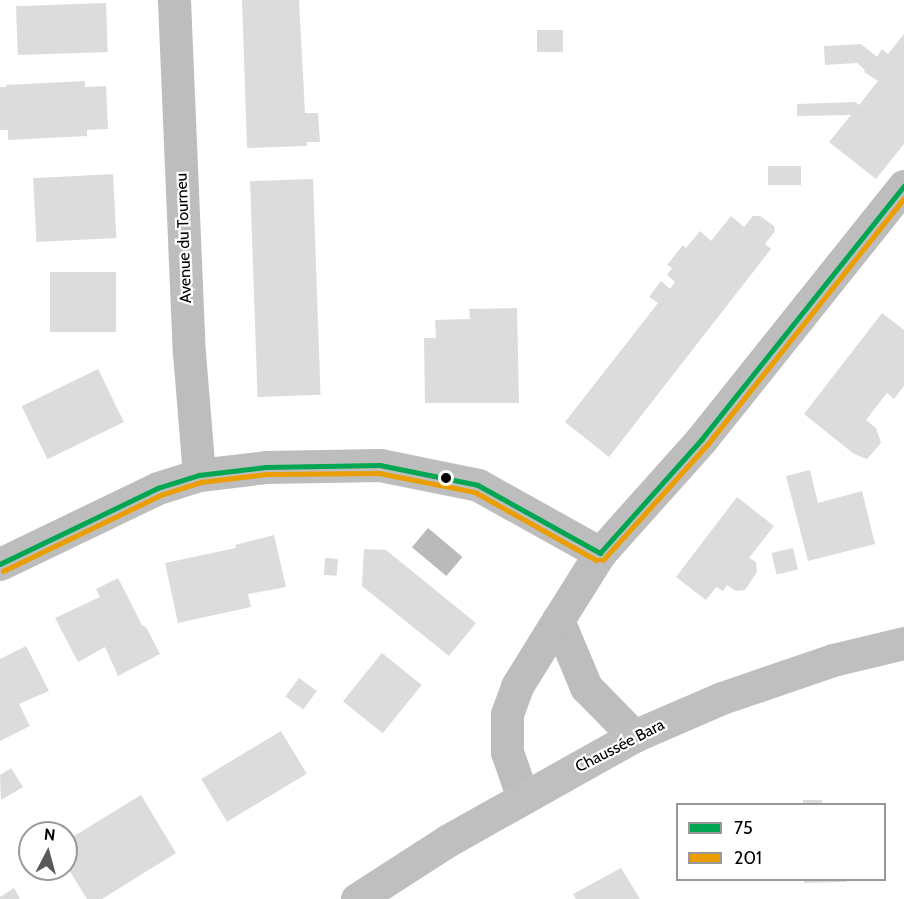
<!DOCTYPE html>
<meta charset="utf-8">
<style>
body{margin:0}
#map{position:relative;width:904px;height:899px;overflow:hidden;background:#fff;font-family:Cabin,sans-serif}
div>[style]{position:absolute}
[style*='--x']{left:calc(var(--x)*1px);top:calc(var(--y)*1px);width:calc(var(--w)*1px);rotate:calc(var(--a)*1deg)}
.water>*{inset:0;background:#bababa;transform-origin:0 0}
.building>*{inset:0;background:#dcdcdc;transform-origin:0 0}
.street>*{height:33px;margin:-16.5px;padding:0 16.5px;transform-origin:16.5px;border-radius:16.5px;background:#bdbdbd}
.secondary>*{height:33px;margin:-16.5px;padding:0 16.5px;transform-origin:16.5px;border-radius:16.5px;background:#bfbfbf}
.bus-1>*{height:4.5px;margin:-2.25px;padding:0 2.25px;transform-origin:2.25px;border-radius:2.25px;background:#00a651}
.bus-2>*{height:4.5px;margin:-2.25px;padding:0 2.25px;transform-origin:2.25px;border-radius:2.25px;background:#eb9e00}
.dots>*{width:16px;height:16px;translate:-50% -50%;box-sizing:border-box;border:3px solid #fff;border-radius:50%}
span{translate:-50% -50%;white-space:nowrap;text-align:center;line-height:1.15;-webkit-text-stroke:4.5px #fff;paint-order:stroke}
.street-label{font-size:16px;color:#000}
.legend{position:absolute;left:676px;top:803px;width:210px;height:78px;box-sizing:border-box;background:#fff;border:2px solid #999;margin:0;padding:8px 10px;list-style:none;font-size:18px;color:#000}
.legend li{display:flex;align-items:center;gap:12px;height:30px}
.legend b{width:30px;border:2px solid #999}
.north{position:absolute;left:18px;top:821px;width:60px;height:60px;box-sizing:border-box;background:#fff;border:2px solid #999;border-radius:50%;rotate:6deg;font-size:16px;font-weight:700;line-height:24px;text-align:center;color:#000}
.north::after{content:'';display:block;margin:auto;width:21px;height:27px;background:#595959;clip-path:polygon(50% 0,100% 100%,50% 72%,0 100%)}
</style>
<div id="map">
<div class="water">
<i style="left:428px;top:528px;width:45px;height:25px;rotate:40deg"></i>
</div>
<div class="building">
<i style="clip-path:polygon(242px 0,299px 0,305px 113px,318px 113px,320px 142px,307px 142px,307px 146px,247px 148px)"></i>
<i style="left:106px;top:3px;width:49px;height:90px;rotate:88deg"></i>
<i style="left:537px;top:30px;width:26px;height:22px"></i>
<i style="clip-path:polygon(904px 34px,904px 144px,876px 179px,829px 142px,851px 115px,797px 116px,797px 104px,855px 102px,859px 105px,878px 81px,864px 72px,865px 70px,857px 63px,825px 65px,824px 46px,861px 44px,877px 57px,882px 49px,888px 54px)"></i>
<i style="clip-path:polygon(85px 81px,85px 87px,106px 86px,108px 129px,87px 130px,87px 136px,8px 140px,8px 130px,0 130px,0 87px,6px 87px,6px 85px)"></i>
<i style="left:768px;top:166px;width:33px;height:19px"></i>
<i style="left:113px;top:174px;width:64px;height:80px;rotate:87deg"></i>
<i style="left:313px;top:179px;width:216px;height:63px;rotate:88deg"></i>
<i style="clip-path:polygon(731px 216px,744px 227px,753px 216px,760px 216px,774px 226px,775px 231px,765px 244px,771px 249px,609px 457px,565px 422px,658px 303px,649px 297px,661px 281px,670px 289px,675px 282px,667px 275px,672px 268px,667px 265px,683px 245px,686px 248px,700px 231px,711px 241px)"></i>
<i style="left:116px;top:272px;width:60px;height:66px;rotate:90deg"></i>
<i style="clip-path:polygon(517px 308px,519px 403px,425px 403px,424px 338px,436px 338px,435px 320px,470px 319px,469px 309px)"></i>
<i style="clip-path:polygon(882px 313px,904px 330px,904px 386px,894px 399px,887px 393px,866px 420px,876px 428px,881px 443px,867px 459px,854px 454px,804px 414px)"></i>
<i style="left:98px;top:369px;width:59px;height:85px;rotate:64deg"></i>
<i style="clip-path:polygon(810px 470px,818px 503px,862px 491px,875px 544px,808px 561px,786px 476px)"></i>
<i style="clip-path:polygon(737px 497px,774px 526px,749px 558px,756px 562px,757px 572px,745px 590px,736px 591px,727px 585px,723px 591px,716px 587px,706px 600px,676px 577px)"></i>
<i style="clip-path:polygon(274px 535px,286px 587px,248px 594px,251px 607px,178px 623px,165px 563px,236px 548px,235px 545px)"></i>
<i style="left:793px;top:548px;width:22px;height:22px;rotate:77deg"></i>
<i style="clip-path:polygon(364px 549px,386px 550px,476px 623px,449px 656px,362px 586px)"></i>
<i style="left:325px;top:558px;width:13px;height:17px;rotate:4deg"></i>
<i style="clip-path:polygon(118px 578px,142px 625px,146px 627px,160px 654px,118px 676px,105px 647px,78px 662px,55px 618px,100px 597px,96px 589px)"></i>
<i style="clip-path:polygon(26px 646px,49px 691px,19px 704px,30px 726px,0 741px,0 659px)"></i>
<i style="left:382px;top:653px;width:51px;height:62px;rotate:39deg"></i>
<i style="left:299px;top:678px;width:22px;height:23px;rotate:36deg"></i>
<i style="left:281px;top:731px;width:50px;height:93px;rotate:59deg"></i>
<i style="clip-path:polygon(11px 768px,23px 787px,1px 800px,0 775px)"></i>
<i style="clip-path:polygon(141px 795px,176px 853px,102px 899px,87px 899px,66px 865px,66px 841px)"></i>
<i style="left:803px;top:800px;width:19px;height:4px"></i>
<i style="clip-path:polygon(621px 868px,640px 899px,576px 899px,573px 894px)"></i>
<i style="clip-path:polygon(804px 880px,846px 880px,846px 882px,804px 883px)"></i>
<i style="clip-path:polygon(14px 888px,20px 899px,0 899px,0 897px)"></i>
</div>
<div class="street">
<i style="--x:174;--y:0;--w:353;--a:87.6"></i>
<i style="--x:189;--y:353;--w:122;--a:85.3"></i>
<i style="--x:0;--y:564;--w:175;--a:-25.7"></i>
<i style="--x:158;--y:488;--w:43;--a:-17.6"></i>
<i style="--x:199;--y:475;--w:67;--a:-6.8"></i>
<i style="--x:266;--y:467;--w:114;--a:-1"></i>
<i style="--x:380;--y:465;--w:100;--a:11.5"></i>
<i style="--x:478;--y:485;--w:140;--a:29.1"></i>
<i style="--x:558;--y:620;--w:73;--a:67.3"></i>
<i style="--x:586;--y:687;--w:69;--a:45.6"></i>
<i style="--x:523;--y:798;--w:49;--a:-109.2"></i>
<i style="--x:507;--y:752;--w:38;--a:-90"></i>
<i style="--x:507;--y:714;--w:30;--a:-70"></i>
<i style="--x:517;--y:686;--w:78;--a:-58.2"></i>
<i style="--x:558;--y:620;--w:79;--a:-57.9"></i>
<i style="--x:600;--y:553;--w:152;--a:-48.2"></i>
<i style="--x:701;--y:440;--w:325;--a:-51.4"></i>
</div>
<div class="secondary">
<i style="--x:357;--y:899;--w:107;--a:-32.8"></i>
<i style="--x:447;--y:841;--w:214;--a:-29.3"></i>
<i style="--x:634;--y:736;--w:96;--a:-23.4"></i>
<i style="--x:722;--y:698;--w:117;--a:-18.9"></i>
<i style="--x:833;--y:660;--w:73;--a:-13.5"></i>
</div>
<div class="bus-1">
<i style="--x:600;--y:553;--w:152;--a:-48.2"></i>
<i style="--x:701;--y:440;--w:325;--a:-51.4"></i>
<i style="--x:0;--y:564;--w:175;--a:-25.7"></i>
<i style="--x:158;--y:488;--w:43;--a:-17.6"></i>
<i style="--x:199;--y:475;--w:67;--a:-6.8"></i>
<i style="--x:266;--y:467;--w:114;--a:-1"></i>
<i style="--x:380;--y:465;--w:100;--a:11.5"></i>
<i style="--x:478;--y:485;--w:140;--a:29.1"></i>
</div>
<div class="bus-2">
<i style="--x:3;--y:571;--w:175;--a:-25.7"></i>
<i style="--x:161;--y:495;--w:42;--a:-18"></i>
<i style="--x:201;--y:482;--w:66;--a:-6.9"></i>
<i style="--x:267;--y:474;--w:112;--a:-0.5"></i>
<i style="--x:379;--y:473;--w:98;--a:11.2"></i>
<i style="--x:475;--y:492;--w:139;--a:29.3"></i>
<i style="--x:596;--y:560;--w:7;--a:0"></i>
<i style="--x:603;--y:560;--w:155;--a:-47.9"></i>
<i style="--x:707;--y:445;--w:316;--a:-51.4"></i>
</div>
<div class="dots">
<i style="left:446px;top:478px;background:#000"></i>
</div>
<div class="street-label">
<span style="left:184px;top:238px;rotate:-92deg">Avenue du Tourneu</span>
<span style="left:620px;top:746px;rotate:-27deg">Chaussée Bara</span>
</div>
<ul class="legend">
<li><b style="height:8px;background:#00a651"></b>75</li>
<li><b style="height:8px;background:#eb9e00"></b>201</li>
</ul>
<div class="north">N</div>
</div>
